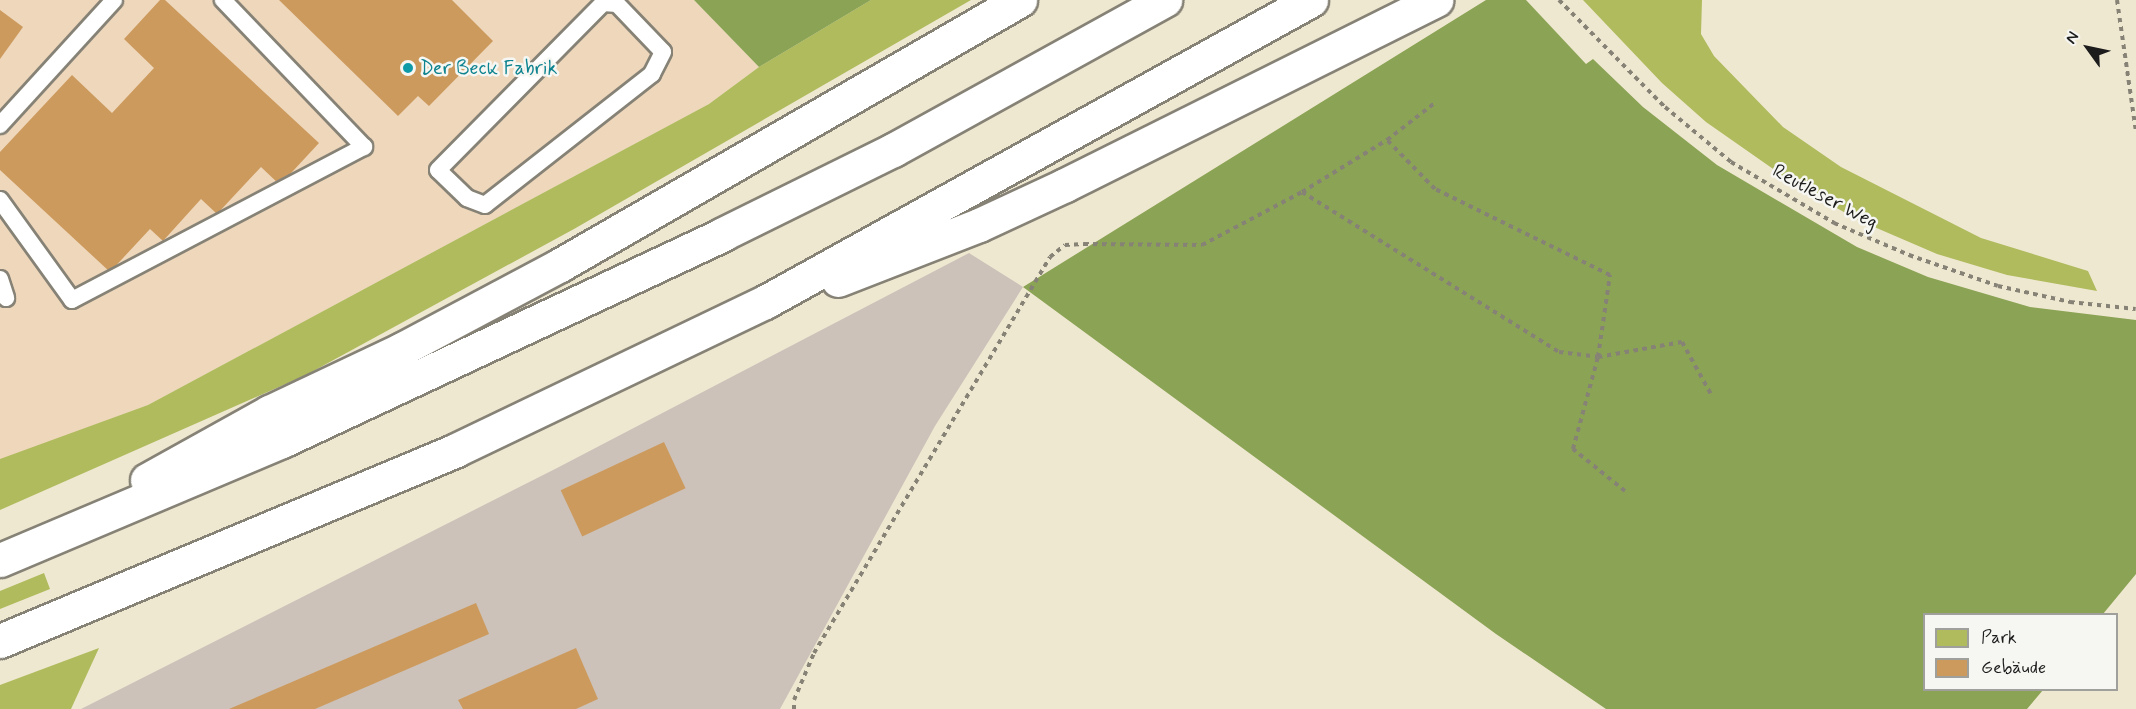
<!DOCTYPE html>
<meta charset="utf-8">
<style>
body{margin:0}
#map{position:relative;width:2136px;height:709px;overflow:hidden;background:#efe8d1;font-family:Mynerve,sans-serif}
div>[style]{position:absolute}
[style*='--x']{left:calc(var(--x)*1px);top:calc(var(--y)*1px);width:calc(var(--w)*1px);rotate:calc(var(--a)*1deg)}
.built>*{inset:0;background:#eed7bb}
.industrial>*{inset:0;background:#ccc2b9}
.green>*{inset:0;background:#afbb5d}
.forest>*{inset:0;background:#8ba354}
.building>*{inset:0;background:#cd9a5e;transform-origin:0 0}
.path>*{height:4px;margin-top:-2px;transform-origin:0;background:repeating-linear-gradient(90deg,#868276 0 4.5px,transparent 0 9px)}
.roads{filter:drop-shadow(2px 0 #868276) drop-shadow(-2px 0 #868276) drop-shadow(0 2px #868276) drop-shadow(0 -2px #868276)}
.lane>*{height:16px;margin:-8px;padding:0 8px;transform-origin:8px;border-radius:8px;background:#fff}
.highway>*{height:33px;margin:-16.5px;padding:0 16.5px;transform-origin:16.5px;border-radius:16.5px;background:#fff}
.dots>*{width:16px;height:16px;translate:-50% -50%;box-sizing:border-box;border:3px solid #f6f6f2;border-radius:50%}
span{translate:-50% -50%;white-space:nowrap;text-align:center;line-height:1.15;-webkit-text-stroke:5px #f6f6f2;paint-order:stroke}
.culture-label{font-size:20px;color:#0d838f}
.left{translate:0 -50%;text-align:left}
.street-label{font-size:20px;color:#1c1c1c}
.legend{position:absolute;left:1923px;top:613px;width:195px;height:78px;box-sizing:border-box;background:#f6f6f2;border:2px solid #9f9f9c;margin:0;padding:8px 10px;list-style:none;font-size:18px;color:#1c1c1c}
.legend li{display:flex;align-items:center;gap:12px;height:30px}
.legend b{width:30px;border:2px solid #9f9f9c}
.north{position:absolute;left:2058px;top:18px;width:60px;height:60px;-webkit-text-stroke:4px #f6f6f2;paint-order:stroke;rotate:303deg;font-size:16px;font-weight:700;line-height:24px;text-align:center;color:#1c1c1c}
.north::after{content:'';display:block;margin:auto;width:21px;height:27px;background:#1c1c1c;clip-path:polygon(50% 0,100% 100%,50% 72%,0 100%)}
</style>
<div id="map">
<div class="built">
<i style="clip-path:polygon(0 0,694px 0,759px 67px,709px 104px,148px 405px,0 460px)"></i>
</div>
<div class="industrial">
<i style="clip-path:polygon(969px 253px,1023px 287px,935px 426px,780px 709px,81px 709px,557px 468px)"></i>
</div>
<div class="green">
<i style="clip-path:polygon(871px 0,971px 0,574px 229px,306px 375px,0 510px,0 459px,148px 405px,709px 104px,759px 67px)"></i>
<i style="clip-path:polygon(1583px 0,1702px 0,1701px 34px,1714px 56px,1783px 127px,1841px 167px,1981px 238px,2088px 271px,2097px 291px,2007px 275px,1937px 254px,1858px 220px,1796px 185px,1706px 122px,1662px 83px)"></i>
<i style="clip-path:polygon(44px 573px,50px 589px,0 609px,0 591px)"></i>
<i style="clip-path:polygon(99px 648px,71px 709px,0 709px,0 685px)"></i>
</div>
<div class="forest">
<i style="clip-path:polygon(694px 0,871px 0,759px 67px)"></i>
<i style="clip-path:polygon(1486px 0,1526px 0,1586px 64px,1593px 59px,1643px 107px,1717px 165px,1857px 247px,1928px 277px,2030px 307px,2136px 320px,2136px 574px,2103px 614px,1924px 614px,1924px 690px,2043px 690px,2027px 709px,1606px 709px,1496px 634px,1023px 287px)"></i>
</div>
<div class="building">
<i style="clip-path:polygon(160px 0,165px 0,319px 143px,280px 185px,261px 167px,217px 214px,201px 199px,163px 241px,150px 229px,110px 272px,0 170px,0 152px,72px 75px,112px 113px,154px 68px,124px 39px)"></i>
<i style="clip-path:polygon(279px 0,452px 0,493px 41px,429px 106px,418px 96px,398px 116px)"></i>
<i style="clip-path:polygon(0 10px,23px 27px,0 59px)"></i>
<i style="left:664px;top:442px;width:51px;height:114px;rotate:65deg"></i>
<i style="clip-path:polygon(476px 603px,489px 634px,315px 709px,229px 709px)"></i>
<i style="clip-path:polygon(576px 648px,598px 699px,576px 709px,463px 709px,458px 700px)"></i>
</div>
<div class="path">
<i style="--x:1559;--y:0;--w:151;--a:45.3"></i>
<i style="--x:1665;--y:107;--w:86;--a:39.8"></i>
<i style="--x:1731;--y:162;--w:120;--a:30.6"></i>
<i style="--x:1834;--y:223;--w:82;--a:23.1"></i>
<i style="--x:1909;--y:255;--w:94;--a:19.2"></i>
<i style="--x:1998;--y:286;--w:74;--a:12.5"></i>
<i style="--x:2070;--y:302;--w:66;--a:6.1"></i>
<i style="--x:2117;--y:0;--w:133;--a:81.8"></i>
<i style="--x:1302;--y:192;--w:303;--a:31.9"></i>
<i style="--x:1559;--y:352;--w:39;--a:7"></i>
<i style="--x:1598;--y:357;--w:83;--a:-81.7"></i>
<i style="--x:1610;--y:275;--w:195;--a:-153.8"></i>
<i style="--x:1435;--y:189;--w:69;--a:-134.4"></i>
<i style="--x:1625;--y:491;--w:67;--a:-141.1"></i>
<i style="--x:1573;--y:449;--w:95;--a:-74.8"></i>
<i style="--x:1598;--y:357;--w:85;--a:-10.1"></i>
<i style="--x:1682;--y:342;--w:60;--a:60.9"></i>
<i style="--x:794;--y:709;--w:9;--a:-90"></i>
<i style="--x:794;--y:700;--w:51;--a:-66.9"></i>
<i style="--x:814;--y:653;--w:461;--a:-59.2"></i>
<i style="--x:1050;--y:257;--w:19;--a:-39"></i>
<i style="--x:1065;--y:245;--w:19;--a:-3"></i>
<i style="--x:1084;--y:244;--w:118;--a:0.5"></i>
<i style="--x:1202;--y:245;--w:113;--a:-27.9"></i>
<i style="--x:1302;--y:192;--w:100;--a:-31.5"></i>
<i style="--x:1387;--y:140;--w:62;--a:-37.8"></i>
</div>
<div class="roads">
<div class="lane">
<i style="--x:603;--y:3;--w:14;--a:4"></i>
<i style="--x:617;--y:4;--w:66;--a:46.2"></i>
<i style="--x:663;--y:52;--w:25;--a:117"></i>
<i style="--x:652;--y:74;--w:212;--a:141.9"></i>
<i style="--x:485;--y:205;--w:19;--a:-159"></i>
<i style="--x:467;--y:198;--w:40;--a:-136"></i>
<i style="--x:438;--y:170;--w:235;--a:-45.3"></i>
<i style="--x:0;--y:125;--w:169;--a:-47.6"></i>
<i style="--x:0;--y:200;--w:123;--a:54.2"></i>
<i style="--x:72;--y:300;--w:330;--a:-27.7"></i>
<i style="--x:364;--y:147;--w:204;--a:-133.8"></i>
<i style="--x:0;--y:279;--w:20;--a:72"></i>
</div>
<div class="highway">
<i style="--x:838;--y:280;--w:151;--a:-21.3"></i>
<i style="--x:979;--y:225;--w:95;--a:-24.9"></i>
<i style="--x:1065;--y:185;--w:415;--a:-26.5"></i>
<i style="--x:147;--y:480;--w:140;--a:-29.1"></i>
<i style="--x:269;--y:412;--w:147;--a:-25.3"></i>
<i style="--x:402;--y:349;--w:179;--a:-28"></i>
<i style="--x:560;--y:265;--w:531;--a:-29.95"></i>
<i style="--x:0;--y:560;--w:306;--a:-22.9"></i>
<i style="--x:282;--y:441;--w:487;--a:-25.1"></i>
<i style="--x:723;--y:234;--w:190;--a:-26.3"></i>
<i style="--x:893;--y:150;--w:311;--a:-28.9"></i>
<i style="--x:0;--y:641;--w:494;--a:-22.7"></i>
<i style="--x:456;--y:450;--w:343;--a:-25.6"></i>
<i style="--x:765;--y:302;--w:624;--a:-28.95"></i>
</div>
</div>
<div class="dots">
<i style="left:408px;top:68px;background:#0f9aa8"></i>
</div>
<div class="culture-label">
<span class="left" style="left:420px;top:68px">Der Beck Fabrik</span>
</div>
<div class="street-label">
<span style="left:1825px;top:197px;rotate:28deg">Reutleser Weg</span>
</div>
<ul class="legend">
<li><b style="height:16px;background:#afbb5d"></b>Park</li>
<li><b style="height:16px;background:#cd9a5e"></b>Gebäude</li>
</ul>
<div class="north">N</div>
</div>
